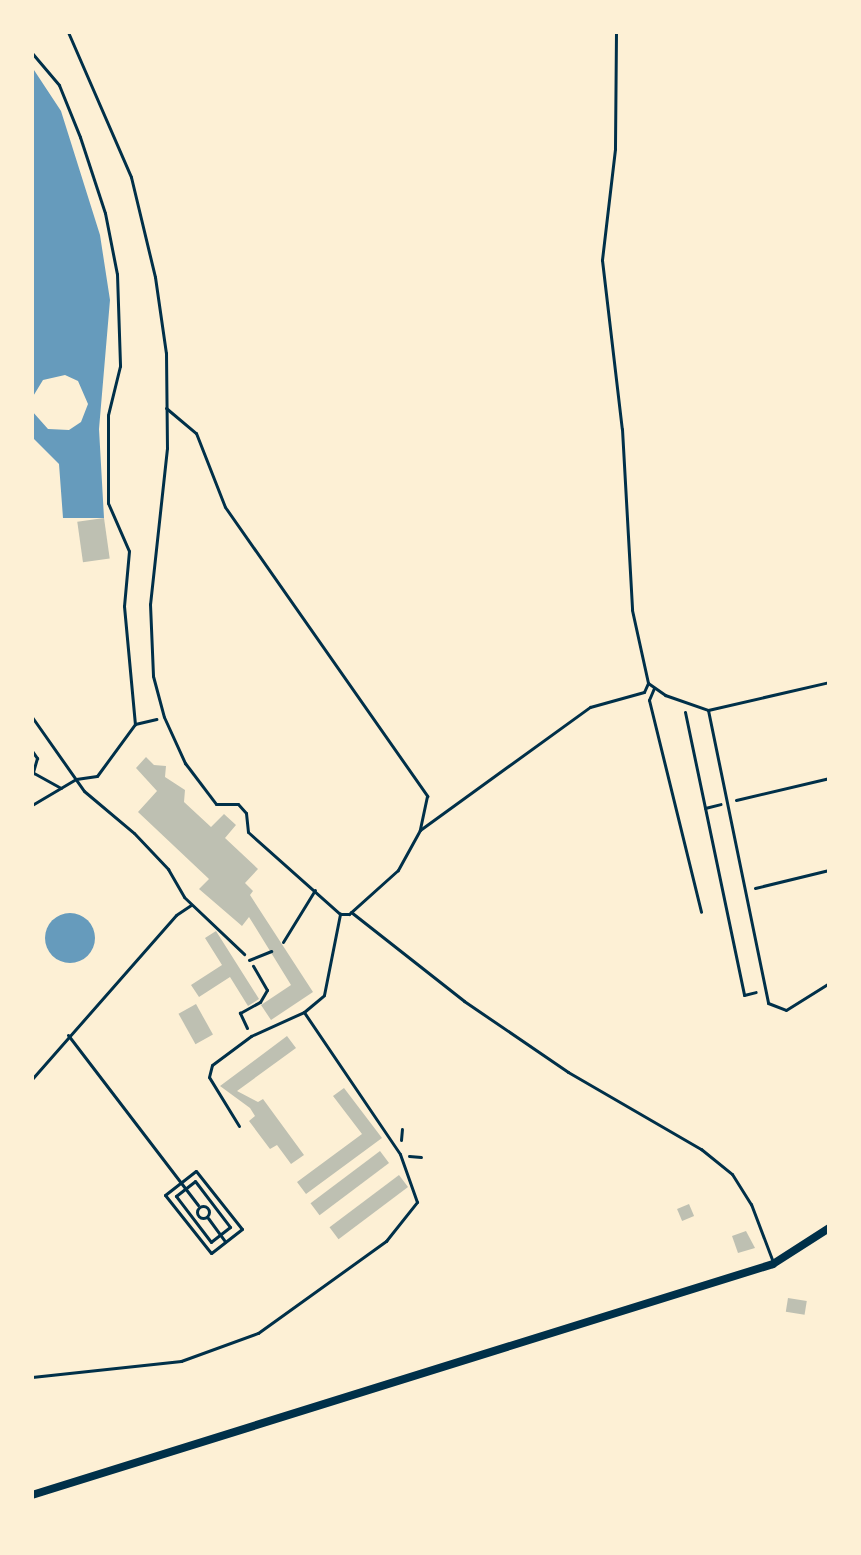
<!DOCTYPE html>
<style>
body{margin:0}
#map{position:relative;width:861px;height:1555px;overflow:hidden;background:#fdf0d5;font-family:Poppins,sans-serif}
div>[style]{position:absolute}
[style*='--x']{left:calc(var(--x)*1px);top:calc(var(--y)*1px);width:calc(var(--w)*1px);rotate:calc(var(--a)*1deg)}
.water>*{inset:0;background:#669bbc}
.round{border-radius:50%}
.building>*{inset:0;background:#bec0b2;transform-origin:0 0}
.path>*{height:3px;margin:-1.5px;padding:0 1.5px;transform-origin:1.5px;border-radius:1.5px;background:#003049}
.path>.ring{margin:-1.5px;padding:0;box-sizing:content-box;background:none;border:3px solid #003049;border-radius:50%}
.service>*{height:3px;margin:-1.5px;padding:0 1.5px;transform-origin:1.5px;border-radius:1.5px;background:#003049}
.tertiary>*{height:8px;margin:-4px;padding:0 4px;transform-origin:4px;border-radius:4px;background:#003049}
span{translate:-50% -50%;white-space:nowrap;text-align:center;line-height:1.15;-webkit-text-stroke:6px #fdf0d5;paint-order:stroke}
.frame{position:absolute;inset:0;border:34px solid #fdf0d5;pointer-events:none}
</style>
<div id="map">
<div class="water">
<i style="clip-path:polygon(32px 67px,61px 111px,100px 235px,110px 300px,99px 429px,104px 518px,63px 518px,59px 464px,32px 437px,32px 411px,48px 429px,69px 430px,81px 422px,88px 404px,78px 381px,65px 375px,43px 380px,32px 398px)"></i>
<i class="round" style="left:45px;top:913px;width:50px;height:50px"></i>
</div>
<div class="building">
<i style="left:104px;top:518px;width:41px;height:27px;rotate:82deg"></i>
<i style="clip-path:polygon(146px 757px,154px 765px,166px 766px,165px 777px,185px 790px,184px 802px,211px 827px,224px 814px,236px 825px,225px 838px,258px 869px,245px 883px,253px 891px,250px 895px,313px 992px,271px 1020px,261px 1005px,291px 985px,249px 917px,242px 926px,199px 889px,209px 879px,138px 812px,157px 791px,136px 768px)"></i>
<i style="clip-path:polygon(216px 931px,259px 999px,248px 1006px,230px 977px,199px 997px,191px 985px,222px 965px,205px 938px)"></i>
<i style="left:196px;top:1004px;width:35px;height:20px;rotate:61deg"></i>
<i style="clip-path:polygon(287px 1036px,296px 1048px,237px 1091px,258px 1102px,263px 1099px,304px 1155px,291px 1164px,277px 1145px,270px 1149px,249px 1121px,255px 1116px,250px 1108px,220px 1086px)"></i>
<i style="clip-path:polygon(344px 1088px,382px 1138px,306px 1194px,297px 1182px,362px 1134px,333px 1096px)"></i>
<i style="left:380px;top:1151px;width:15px;height:87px;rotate:53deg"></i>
<i style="left:399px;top:1175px;width:15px;height:87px;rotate:53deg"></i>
<i style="left:689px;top:1204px;width:13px;height:13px;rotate:67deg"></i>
<i style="clip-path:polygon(746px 1231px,755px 1248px,738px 1253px,732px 1236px)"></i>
<i style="left:788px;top:1298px;width:19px;height:14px;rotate:9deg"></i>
</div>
<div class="path">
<i style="--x:32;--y:53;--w:42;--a:49.8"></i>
<i style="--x:59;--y:85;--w:56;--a:68"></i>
<i style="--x:80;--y:137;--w:80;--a:71.8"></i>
<i style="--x:105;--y:213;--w:62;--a:78.9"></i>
<i style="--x:117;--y:274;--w:92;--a:88.1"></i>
<i style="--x:120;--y:366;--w:50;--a:103.8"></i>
<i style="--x:108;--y:415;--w:88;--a:90"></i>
<i style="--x:108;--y:503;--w:52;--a:66.4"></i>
<i style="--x:129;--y:551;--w:55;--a:95.2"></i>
<i style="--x:124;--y:606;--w:119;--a:84.7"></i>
<i style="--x:685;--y:712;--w:289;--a:78.2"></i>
<i style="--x:744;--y:995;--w:12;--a:-14"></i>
<i style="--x:32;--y:717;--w:90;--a:54.9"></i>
<i style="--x:84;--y:791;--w:65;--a:40"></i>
<i style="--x:134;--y:833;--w:50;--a:46.6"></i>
<i style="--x:168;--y:869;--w:32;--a:60"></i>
<i style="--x:184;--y:897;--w:83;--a:43.5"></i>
<i style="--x:32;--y:751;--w:9;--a:54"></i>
<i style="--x:37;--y:758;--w:18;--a:106"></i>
<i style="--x:32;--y:772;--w:33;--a:29"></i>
<i style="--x:736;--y:800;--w:96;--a:-13.3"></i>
<i style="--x:32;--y:805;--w:51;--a:-30.6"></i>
<i style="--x:76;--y:779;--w:21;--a:-8"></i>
<i style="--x:97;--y:776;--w:64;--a:-53.8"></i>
<i style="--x:135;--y:724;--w:22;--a:-13"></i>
<i style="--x:705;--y:808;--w:16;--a:-14"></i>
<i style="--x:755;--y:888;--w:76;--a:-13.7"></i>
<i style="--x:247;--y:1028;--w:17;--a:-115"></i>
<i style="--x:240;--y:1013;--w:23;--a:-29"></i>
<i style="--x:260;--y:1002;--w:14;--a:-60"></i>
<i style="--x:267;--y:990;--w:28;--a:-120"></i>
<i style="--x:68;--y:1035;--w:214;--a:52.6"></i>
<i style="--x:32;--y:1079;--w:218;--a:-48.7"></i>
<i style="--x:176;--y:915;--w:18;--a:-34"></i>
<i style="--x:401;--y:1140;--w:11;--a:-85"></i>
<i style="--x:409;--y:1156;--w:12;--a:5"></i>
<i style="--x:196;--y:1171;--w:74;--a:51.6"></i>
<i style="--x:242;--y:1229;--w:39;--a:142"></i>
<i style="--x:211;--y:1253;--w:74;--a:-128.4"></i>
<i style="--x:165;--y:1195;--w:39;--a:-38"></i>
<i style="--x:195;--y:1181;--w:58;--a:52.7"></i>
<i style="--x:230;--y:1227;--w:24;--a:142"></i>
<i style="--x:211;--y:1242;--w:58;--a:-127.3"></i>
<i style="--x:176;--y:1196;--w:24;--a:-38"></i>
<i class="ring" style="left:197px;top:1206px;width:9px;height:9px"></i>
<i style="--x:208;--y:1218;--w:29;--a:54"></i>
</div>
<div class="service">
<i style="--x:68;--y:32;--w:158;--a:66.5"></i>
<i style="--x:131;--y:177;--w:103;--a:76.5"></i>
<i style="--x:155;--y:277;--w:77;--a:81.8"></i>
<i style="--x:166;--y:353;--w:95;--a:89.4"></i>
<i style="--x:167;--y:448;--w:157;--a:96.2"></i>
<i style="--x:150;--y:604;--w:72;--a:87.6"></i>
<i style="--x:153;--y:676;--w:42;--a:75"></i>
<i style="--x:164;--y:717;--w:51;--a:65.5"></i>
<i style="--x:185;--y:763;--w:51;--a:52.9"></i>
<i style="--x:216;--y:804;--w:22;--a:0"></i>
<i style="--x:238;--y:804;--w:12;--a:48"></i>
<i style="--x:246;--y:813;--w:19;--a:84"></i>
<i style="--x:248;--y:832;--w:123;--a:41.7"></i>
<i style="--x:616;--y:32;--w:117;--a:90.5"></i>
<i style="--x:615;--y:149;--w:112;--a:96.7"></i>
<i style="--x:602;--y:260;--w:170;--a:83.3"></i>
<i style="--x:622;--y:429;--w:181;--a:86.8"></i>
<i style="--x:632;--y:610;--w:75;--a:77.6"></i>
<i style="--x:648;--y:683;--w:21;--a:35"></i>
<i style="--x:665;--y:695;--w:46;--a:19.2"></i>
<i style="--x:708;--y:710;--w:124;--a:-13"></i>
<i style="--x:166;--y:408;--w:39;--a:40"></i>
<i style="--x:196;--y:433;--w:79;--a:68.6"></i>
<i style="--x:225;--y:507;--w:353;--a:55"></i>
<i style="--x:427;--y:796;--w:35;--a:102"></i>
<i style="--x:420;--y:830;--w:46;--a:118.8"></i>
<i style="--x:398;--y:870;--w:66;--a:138.1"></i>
<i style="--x:349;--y:914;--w:9;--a:180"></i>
<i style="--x:654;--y:688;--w:13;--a:113"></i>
<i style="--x:649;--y:700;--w:218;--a:76.2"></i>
<i style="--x:708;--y:710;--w:299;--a:78.4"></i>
<i style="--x:768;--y:1003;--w:19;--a:21"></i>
<i style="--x:786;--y:1010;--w:51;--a:-32.1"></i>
<i style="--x:420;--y:830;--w:210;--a:-35.9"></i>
<i style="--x:590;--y:707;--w:56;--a:-15.5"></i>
<i style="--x:644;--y:692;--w:10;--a:-66"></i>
<i style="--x:351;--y:912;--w:144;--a:38.2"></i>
<i style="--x:464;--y:1001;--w:126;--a:34.3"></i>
<i style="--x:568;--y:1072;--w:154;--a:30.1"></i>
<i style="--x:701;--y:1149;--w:40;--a:39"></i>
<i style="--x:732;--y:1174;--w:36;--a:58"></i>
<i style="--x:751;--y:1204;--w:62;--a:69.2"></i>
<i style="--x:283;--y:942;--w:61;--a:-58.4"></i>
<i style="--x:249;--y:960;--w:24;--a:-22"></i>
<i style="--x:239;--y:1126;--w:57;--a:-121.5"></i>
<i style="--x:209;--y:1077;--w:12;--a:-76"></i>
<i style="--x:212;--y:1065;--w:49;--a:-36.6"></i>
<i style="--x:251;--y:1036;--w:58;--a:-24.4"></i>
<i style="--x:304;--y:1012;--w:26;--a:-40"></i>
<i style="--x:324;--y:995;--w:83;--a:-78.8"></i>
<i style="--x:32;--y:1377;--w:150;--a:-6.1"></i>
<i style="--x:181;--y:1361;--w:82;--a:-20"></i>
<i style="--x:258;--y:1333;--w:158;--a:-35.7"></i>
<i style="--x:386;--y:1241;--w:50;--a:-51.5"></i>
<i style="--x:417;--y:1202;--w:51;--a:-109.5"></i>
<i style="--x:400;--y:1154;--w:171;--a:-124.1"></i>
</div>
<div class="tertiary">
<i style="--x:32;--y:1495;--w:776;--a:-17.31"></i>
<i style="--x:773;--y:1264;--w:67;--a:-32.7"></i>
</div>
<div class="frame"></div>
</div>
